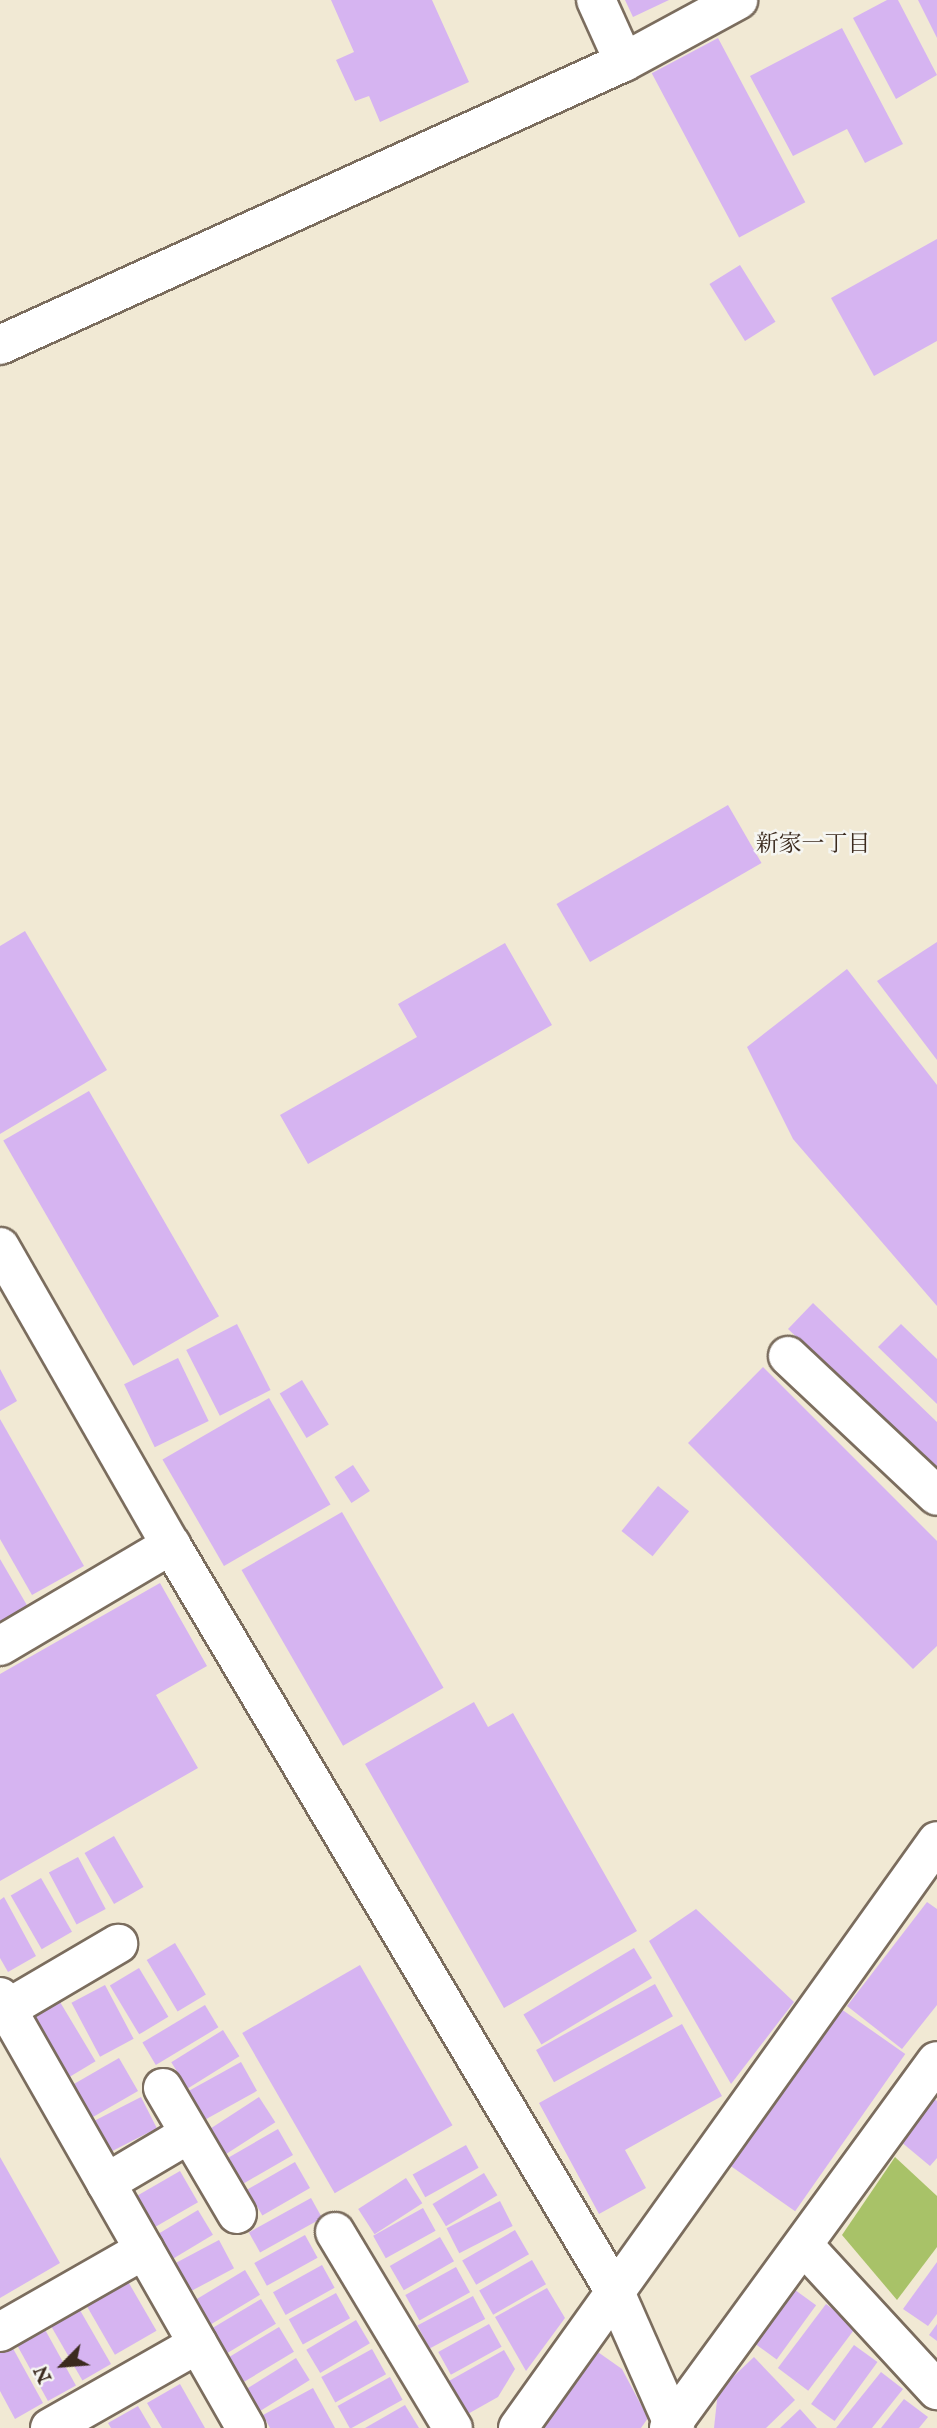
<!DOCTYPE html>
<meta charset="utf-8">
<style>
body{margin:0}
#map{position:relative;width:937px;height:2428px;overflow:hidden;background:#f1e9d4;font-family:"IM FELL English","Noto Serif JP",serif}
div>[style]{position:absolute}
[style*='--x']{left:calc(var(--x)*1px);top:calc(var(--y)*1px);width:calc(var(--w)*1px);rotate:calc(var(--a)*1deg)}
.green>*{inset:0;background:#a8c268}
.building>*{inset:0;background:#d6b4f1;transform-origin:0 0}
.roads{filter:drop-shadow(2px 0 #7b6d5e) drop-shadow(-2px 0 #7b6d5e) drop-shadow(0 2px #7b6d5e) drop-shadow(0 -2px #7b6d5e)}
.minor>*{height:38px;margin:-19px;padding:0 19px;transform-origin:19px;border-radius:19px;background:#fff}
span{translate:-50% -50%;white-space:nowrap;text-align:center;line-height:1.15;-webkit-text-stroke:5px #f6f6f2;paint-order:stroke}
.neighbourhood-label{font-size:23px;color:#3b2a1e}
.north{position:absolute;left:28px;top:2330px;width:70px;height:70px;-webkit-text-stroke:5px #f6f6f2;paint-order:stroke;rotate:245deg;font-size:19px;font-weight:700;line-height:28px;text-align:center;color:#3b2a1e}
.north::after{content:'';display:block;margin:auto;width:24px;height:32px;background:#3b2a1e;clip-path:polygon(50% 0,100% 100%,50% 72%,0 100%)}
</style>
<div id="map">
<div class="green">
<i style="clip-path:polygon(895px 2157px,937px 2196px,937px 2247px,897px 2300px,842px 2235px)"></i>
</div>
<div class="building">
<i style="clip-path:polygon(331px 0,432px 0,469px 82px,380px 122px,369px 96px,355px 101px,336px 60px,354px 52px)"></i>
<i style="clip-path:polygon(625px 0,669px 0,633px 17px)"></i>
<i style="clip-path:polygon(887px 0,898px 0,937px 75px,896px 99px,853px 18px)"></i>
<i style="clip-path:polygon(918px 0,937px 0,937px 38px)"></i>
<i style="clip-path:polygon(842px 28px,903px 144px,865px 163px,847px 129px,793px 156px,750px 76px)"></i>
<i style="left:718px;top:38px;width:186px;height:75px;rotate:62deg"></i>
<i style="clip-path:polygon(937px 239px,937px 341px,874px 376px,831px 298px)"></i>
<i style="left:740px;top:265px;width:67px;height:36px;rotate:58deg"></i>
<i style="left:728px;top:805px;width:67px;height:198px;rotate:60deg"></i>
<i style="clip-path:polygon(25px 931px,107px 1070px,0 1134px,0 946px)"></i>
<i style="clip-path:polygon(937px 942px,937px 1060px,877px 981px)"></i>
<i style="clip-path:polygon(505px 943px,552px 1025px,308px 1164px,280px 1115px,417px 1037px,398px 1004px)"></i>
<i style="clip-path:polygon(847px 969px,937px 1085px,937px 1306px,793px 1139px,747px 1047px)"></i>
<i style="left:89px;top:1091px;width:260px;height:99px;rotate:60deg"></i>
<i style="clip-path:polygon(813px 1303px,937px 1422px,937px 1471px,788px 1329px)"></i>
<i style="left:237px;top:1324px;width:74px;height:57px;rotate:63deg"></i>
<i style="clip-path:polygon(901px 1324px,937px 1359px,937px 1404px,878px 1347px)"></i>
<i style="left:178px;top:1358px;width:70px;height:60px;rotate:64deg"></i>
<i style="clip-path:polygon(763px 1367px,937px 1541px,937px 1646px,913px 1669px,688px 1443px)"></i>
<i style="clip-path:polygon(0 1369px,17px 1401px,0 1411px)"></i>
<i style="left:302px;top:1380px;width:52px;height:26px;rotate:59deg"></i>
<i style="left:269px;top:1398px;width:123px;height:123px;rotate:60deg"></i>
<i style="clip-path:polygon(0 1419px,84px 1566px,32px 1595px,0 1539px)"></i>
<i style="left:353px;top:1465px;width:31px;height:22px;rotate:57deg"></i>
<i style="left:658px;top:1486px;width:40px;height:58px;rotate:39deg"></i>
<i style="left:342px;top:1512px;width:203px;height:116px;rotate:60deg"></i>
<i style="clip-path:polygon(0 1559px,28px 1607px,0 1623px)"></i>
<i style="clip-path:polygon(160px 1583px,207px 1666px,156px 1695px,198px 1768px,0 1881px,0 1674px)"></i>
<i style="clip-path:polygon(474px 1702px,488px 1727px,513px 1713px,637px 1931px,504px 2008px,365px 1764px)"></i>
<i style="left:114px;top:1836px;width:59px;height:34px;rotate:60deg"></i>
<i style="left:78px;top:1857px;width:59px;height:33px;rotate:62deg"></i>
<i style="left:41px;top:1878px;width:62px;height:35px;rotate:60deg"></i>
<i style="clip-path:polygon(4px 1897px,36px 1956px,8px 1972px,0 1958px,0 1900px)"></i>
<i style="clip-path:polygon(927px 1902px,937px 1909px,937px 2005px,902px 2049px,847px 2006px)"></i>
<i style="clip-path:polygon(696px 1909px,794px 2002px,731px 2084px,649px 1941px)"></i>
<i style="left:175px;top:1943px;width:60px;height:33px;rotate:59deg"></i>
<i style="left:634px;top:1948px;width:35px;height:129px;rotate:59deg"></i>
<i style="left:360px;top:1965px;width:185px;height:136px;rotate:60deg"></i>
<i style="left:139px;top:1968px;width:57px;height:34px;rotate:59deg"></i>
<i style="left:655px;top:1984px;width:37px;height:136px;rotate:61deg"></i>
<i style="left:105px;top:1985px;width:61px;height:38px;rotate:62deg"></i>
<i style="left:60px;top:2002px;width:69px;height:32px;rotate:59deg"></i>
<i style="left:834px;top:2004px;width:87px;height:192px;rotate:35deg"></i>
<i style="left:205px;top:2005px;width:26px;height:73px;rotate:59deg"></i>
<i style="clip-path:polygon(682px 2024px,722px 2096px,625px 2150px,646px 2188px,599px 2214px,539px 2103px)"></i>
<i style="left:223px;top:2030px;width:31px;height:61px;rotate:58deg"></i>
<i style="left:119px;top:2058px;width:38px;height:58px;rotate:60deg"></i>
<i style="left:241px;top:2062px;width:33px;height:61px;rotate:61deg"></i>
<i style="clip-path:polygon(931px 2096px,937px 2101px,937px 2158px,930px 2166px,900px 2141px)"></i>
<i style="left:141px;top:2097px;width:35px;height:55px;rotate:63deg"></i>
<i style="left:259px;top:2097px;width:30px;height:60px;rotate:57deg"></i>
<i style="left:278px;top:2129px;width:30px;height:57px;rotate:60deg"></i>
<i style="left:466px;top:2145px;width:26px;height:61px;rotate:61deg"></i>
<i style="clip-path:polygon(0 2157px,60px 2263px,0 2298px)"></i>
<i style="left:295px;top:2162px;width:30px;height:55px;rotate:60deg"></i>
<i style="left:180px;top:2171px;width:36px;height:54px;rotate:60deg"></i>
<i style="left:484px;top:2173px;width:26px;height:60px;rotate:59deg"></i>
<i style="left:406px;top:2178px;width:30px;height:57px;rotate:57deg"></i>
<i style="left:311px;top:2198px;width:23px;height:71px;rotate:61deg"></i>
<i style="left:500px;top:2201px;width:28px;height:60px;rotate:63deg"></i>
<i style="left:423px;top:2208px;width:26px;height:57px;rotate:61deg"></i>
<i style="left:198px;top:2210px;width:29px;height:50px;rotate:59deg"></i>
<i style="left:515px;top:2230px;width:28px;height:61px;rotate:60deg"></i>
<i style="left:305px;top:2235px;width:26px;height:58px;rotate:61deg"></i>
<i style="left:440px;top:2237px;width:28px;height:58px;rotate:60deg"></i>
<i style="left:219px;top:2240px;width:32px;height:55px;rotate:62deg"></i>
<i style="left:532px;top:2260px;width:28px;height:61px;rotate:60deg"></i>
<i style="clip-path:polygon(937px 2262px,937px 2314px,928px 2326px,903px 2309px)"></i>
<i style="left:322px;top:2265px;width:26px;height:56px;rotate:61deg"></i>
<i style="left:456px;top:2267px;width:29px;height:58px;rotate:61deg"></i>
<i style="left:245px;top:2270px;width:29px;height:59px;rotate:59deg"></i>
<i style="left:126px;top:2278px;width:61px;height:48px;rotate:60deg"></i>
<i style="left:791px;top:2287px;width:31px;height:67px;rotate:36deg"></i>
<i style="clip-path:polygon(547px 2288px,565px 2318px,526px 2371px,495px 2317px)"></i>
<i style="left:336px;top:2293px;width:29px;height:54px;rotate:61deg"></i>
<i style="left:473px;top:2296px;width:26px;height:63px;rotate:62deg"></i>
<i style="left:261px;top:2299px;width:29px;height:58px;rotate:59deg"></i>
<i style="left:826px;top:2304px;width:38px;height:80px;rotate:37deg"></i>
<i style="left:77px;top:2305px;width:68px;height:33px;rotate:60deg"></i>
<i style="left:356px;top:2320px;width:27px;height:58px;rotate:59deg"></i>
<i style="left:489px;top:2324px;width:26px;height:58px;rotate:61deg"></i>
<i style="clip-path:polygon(937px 2324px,937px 2341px,929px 2335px)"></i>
<i style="left:43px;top:2326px;width:68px;height:32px;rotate:61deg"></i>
<i style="left:279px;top:2327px;width:29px;height:59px;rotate:59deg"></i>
<i style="clip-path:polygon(10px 2343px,43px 2403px,15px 2419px,0 2391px,0 2349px)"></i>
<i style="left:854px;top:2345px;width:29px;height:73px;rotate:36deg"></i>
<i style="left:372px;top:2349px;width:29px;height:58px;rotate:61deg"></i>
<i style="clip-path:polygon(504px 2350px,515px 2369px,498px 2397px,466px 2415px,447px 2382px)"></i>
<i style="clip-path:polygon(595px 2350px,622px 2369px,648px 2418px,641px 2428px,540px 2428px)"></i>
<i style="clip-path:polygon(754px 2357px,795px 2400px,766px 2428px,714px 2428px,718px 2391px)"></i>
<i style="left:296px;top:2358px;width:26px;height:59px;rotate:58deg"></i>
<i style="clip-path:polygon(881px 2372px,903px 2389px,872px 2428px,836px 2428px)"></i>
<i style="left:390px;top:2377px;width:26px;height:60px;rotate:61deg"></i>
<i style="clip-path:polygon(180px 2384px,205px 2428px,162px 2428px,147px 2403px)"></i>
<i style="clip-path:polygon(313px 2388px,335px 2428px,270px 2428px,263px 2415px)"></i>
<i style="clip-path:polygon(904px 2399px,928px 2417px,919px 2428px,881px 2428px)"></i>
<i style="clip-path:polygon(405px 2405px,419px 2428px,365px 2428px)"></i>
<i style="clip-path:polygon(138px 2406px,151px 2428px,111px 2428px,108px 2423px)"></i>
<i style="clip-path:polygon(800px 2409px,817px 2428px,780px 2428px)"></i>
</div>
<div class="roads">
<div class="minor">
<i style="--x:596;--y:0;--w:68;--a:65.7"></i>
<i style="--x:0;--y:345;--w:685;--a:-24.4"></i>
<i style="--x:624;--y:62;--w:130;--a:-28.5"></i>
<i style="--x:0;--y:1247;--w:344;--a:60.2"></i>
<i style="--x:171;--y:1545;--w:869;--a:59.27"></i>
<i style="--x:615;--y:2292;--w:149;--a:66.2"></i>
<i style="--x:788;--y:1356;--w:204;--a:43.2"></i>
<i style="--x:0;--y:1646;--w:199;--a:-30.6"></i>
<i style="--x:0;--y:1997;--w:496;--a:60.3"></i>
<i style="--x:7;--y:2009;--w:129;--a:-30.4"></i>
<i style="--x:163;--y:2088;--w:146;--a:59.6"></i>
<i style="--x:106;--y:2183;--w:96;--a:-30.6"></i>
<i style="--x:335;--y:2232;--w:229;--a:59"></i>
<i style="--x:805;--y:2247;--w:195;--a:47.3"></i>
<i style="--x:0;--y:2332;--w:166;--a:-29.7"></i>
<i style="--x:50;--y:2428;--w:170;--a:-29.6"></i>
<i style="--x:518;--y:2428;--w:721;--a:-54.48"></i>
<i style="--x:669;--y:2428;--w:454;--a:-53.9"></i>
</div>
</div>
<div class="neighbourhood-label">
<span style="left:813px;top:845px">新家一丁目</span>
</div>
<div class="north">N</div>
</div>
